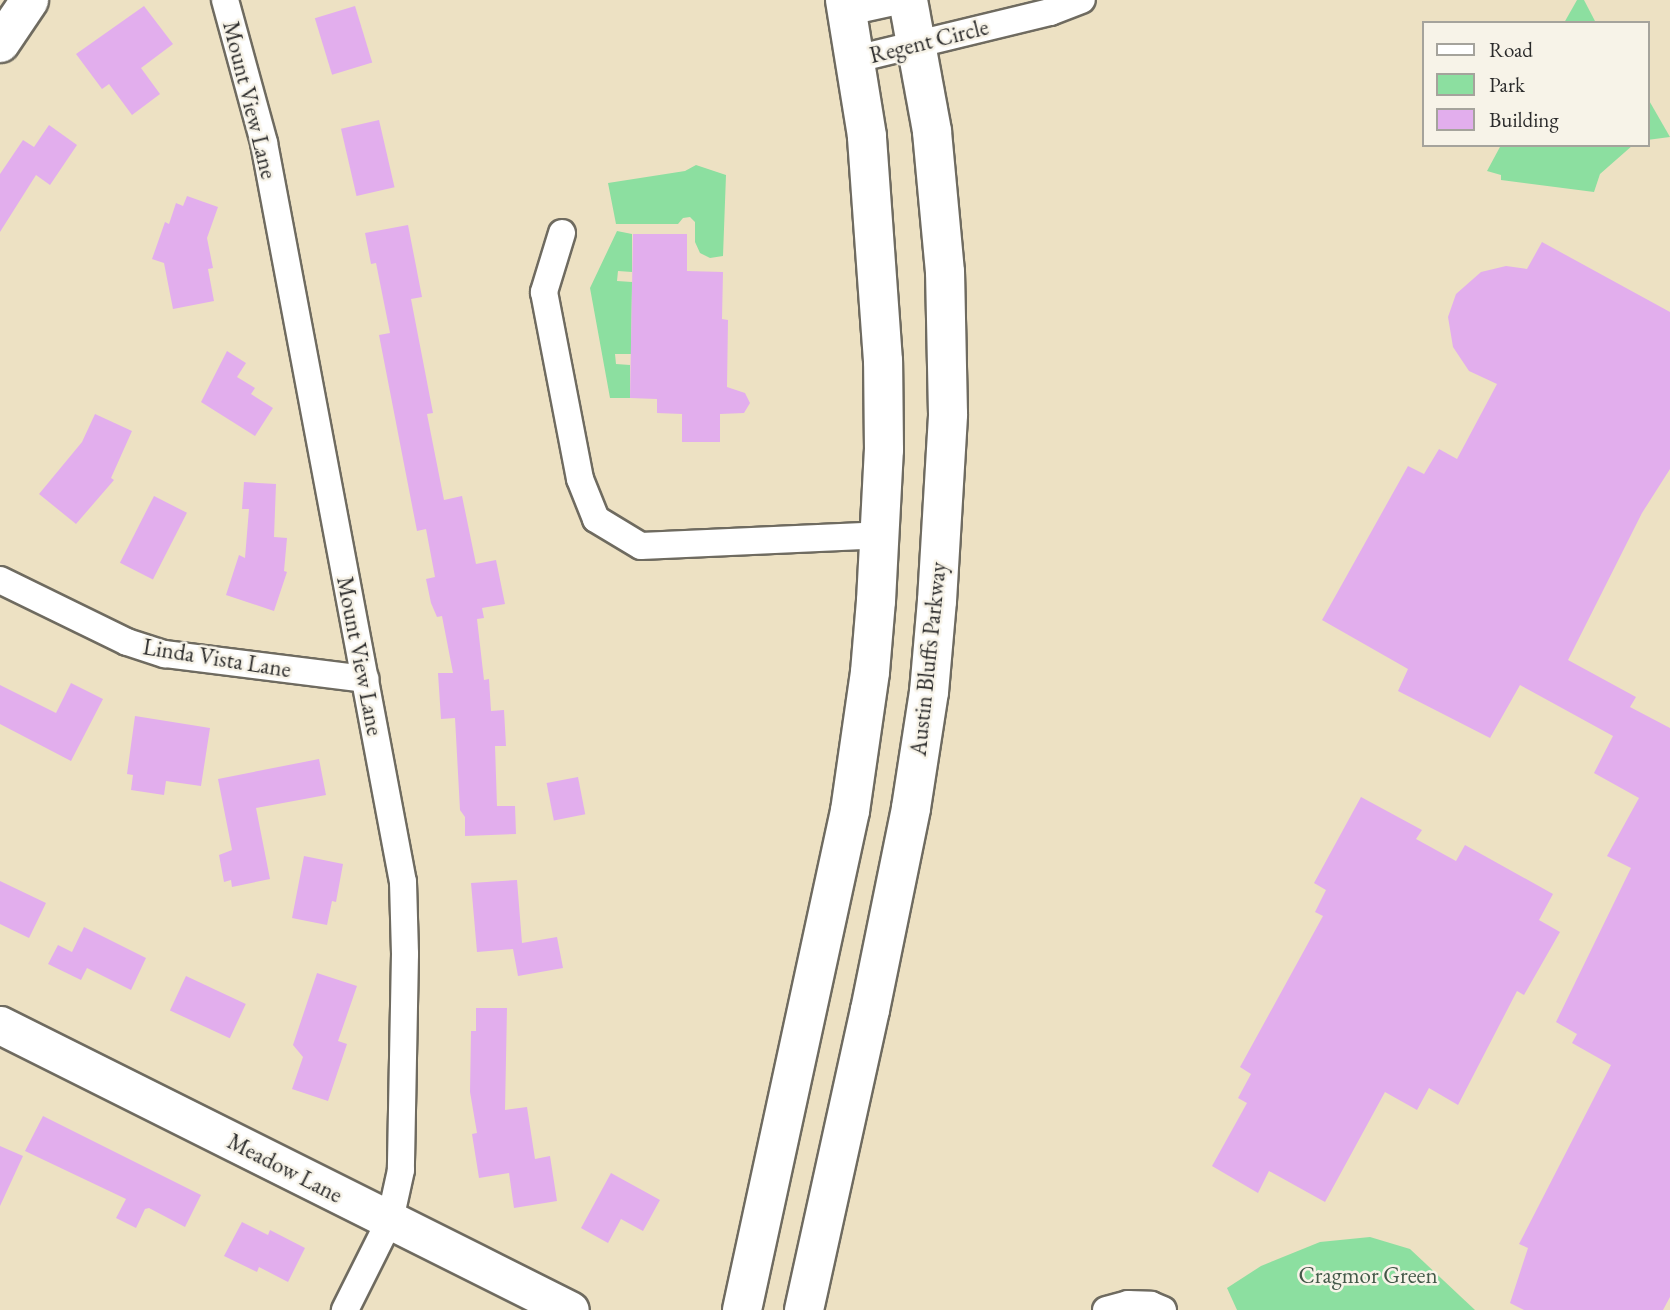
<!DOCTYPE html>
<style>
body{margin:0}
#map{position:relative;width:1670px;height:1310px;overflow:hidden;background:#ede1c3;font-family:"EB Garamond",serif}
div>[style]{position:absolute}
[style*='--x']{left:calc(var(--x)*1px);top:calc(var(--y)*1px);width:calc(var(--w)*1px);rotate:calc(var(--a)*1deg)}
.green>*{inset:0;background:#8cdfa0}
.building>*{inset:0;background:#e2aeed;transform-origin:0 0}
.roads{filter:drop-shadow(2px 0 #6f6b60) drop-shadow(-2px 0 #6f6b60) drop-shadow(0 2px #6f6b60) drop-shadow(0 -2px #6f6b60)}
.street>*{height:26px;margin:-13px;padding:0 13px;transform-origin:13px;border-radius:13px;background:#fff}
.secondary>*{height:37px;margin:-18.5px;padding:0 18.5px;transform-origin:18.5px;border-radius:18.5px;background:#fff}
.primary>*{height:38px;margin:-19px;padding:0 19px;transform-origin:19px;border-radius:19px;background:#fff}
span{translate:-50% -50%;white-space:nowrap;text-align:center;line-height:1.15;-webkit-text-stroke:5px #f7f3e8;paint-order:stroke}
.street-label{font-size:23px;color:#2b2b2b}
.park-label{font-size:23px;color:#435848}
.legend{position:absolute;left:1422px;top:21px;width:228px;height:126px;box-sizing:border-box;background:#f7f3e8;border:2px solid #a5a39c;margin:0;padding:9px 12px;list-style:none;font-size:21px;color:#2b2b2b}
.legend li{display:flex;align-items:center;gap:14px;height:35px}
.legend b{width:35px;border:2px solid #a5a39c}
</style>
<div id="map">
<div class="green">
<i style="clip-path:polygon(1577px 0,1584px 0,1596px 23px,1564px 23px)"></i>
<i style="clip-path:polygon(1647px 97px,1670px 137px,1647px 140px)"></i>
<i style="clip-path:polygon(1501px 145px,1633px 145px,1600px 174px,1594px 192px,1501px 180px,1501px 175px,1487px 171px)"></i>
<i style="clip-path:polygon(696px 165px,726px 175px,723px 256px,710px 258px,700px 253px,695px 242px,695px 222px,690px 217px,683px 218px,678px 224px,616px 224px,608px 183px,685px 171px)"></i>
<i style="clip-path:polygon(617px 231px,632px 234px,632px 272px,618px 271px,617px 281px,632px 282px,631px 354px,615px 354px,616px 364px,630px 365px,630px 398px,610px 398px,590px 288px)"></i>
<i style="clip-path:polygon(1370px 1237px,1410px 1249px,1475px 1310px,1237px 1310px,1227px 1288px,1261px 1266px,1320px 1242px)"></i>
</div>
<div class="building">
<i style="clip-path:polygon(144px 6px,173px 44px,141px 68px,160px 94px,132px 115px,109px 84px,102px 89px,76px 54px)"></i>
<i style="left:355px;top:6px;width:59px;height:42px;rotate:73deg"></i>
<i style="left:379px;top:120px;width:69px;height:39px;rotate:77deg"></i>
<i style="clip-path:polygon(49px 125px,77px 145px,50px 185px,36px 175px,0 232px,0 174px,23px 140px,34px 147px)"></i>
<i style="clip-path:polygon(187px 196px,218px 207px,207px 238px,213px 268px,208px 269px,214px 301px,173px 309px,164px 263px,152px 259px,165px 222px,169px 224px,176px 203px,183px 206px)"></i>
<i style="clip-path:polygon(408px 225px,422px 297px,411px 299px,433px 413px,427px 414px,444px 500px,462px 496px,476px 564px,496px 560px,505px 604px,482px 608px,484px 618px,477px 619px,484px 680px,489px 679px,491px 711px,504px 710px,506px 746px,495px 746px,497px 806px,515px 806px,516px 834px,465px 836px,465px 817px,460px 810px,455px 718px,441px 719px,438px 673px,453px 673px,442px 616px,437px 617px,431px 603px,426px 579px,435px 577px,426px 529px,417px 531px,379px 335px,390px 333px,376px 263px,371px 264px,365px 233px)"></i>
<i style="clip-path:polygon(633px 234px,687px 234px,687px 271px,723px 272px,722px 319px,728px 320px,727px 387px,745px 393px,750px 403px,744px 413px,720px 414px,720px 442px,682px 442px,682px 414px,657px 413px,657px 399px,630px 398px)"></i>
<i style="clip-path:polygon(1542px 242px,1670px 312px,1670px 469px,1642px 513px,1568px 660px,1636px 697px,1630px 707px,1670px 728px,1670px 1297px,1663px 1310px,1524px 1310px,1510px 1303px,1528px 1248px,1519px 1244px,1611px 1065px,1572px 1043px,1577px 1034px,1556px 1022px,1631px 868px,1607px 856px,1639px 798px,1594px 773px,1613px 736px,1520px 685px,1490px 738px,1398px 691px,1408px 669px,1322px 620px,1408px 466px,1424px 474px,1439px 449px,1457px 459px,1497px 384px,1469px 371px,1453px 347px,1448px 317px,1456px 294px,1481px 272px,1506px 266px,1527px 269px)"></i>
<i style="clip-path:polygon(227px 351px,246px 363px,237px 377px,255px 388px,251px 394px,273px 408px,255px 436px,201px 402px)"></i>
<i style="clip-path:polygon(95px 414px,132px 431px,111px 478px,114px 480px,76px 524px,39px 494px,82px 442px)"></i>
<i style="clip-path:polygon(244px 482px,276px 484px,274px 537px,287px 538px,284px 571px,287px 572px,274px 611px,226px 595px,239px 555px,245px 558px,249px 509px,242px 509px)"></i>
<i style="left:154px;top:496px;width:37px;height:75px;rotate:27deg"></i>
<i style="clip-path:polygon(71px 683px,103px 699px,71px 761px,0 724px,0 685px,56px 713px)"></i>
<i style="clip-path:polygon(135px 716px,210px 728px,201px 786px,166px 781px,164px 795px,131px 790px,133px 775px,127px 774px)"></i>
<i style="clip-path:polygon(319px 759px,326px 795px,256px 808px,270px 879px,232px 887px,231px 880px,224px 882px,219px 855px,232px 850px,218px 779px)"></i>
<i style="left:578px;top:777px;width:38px;height:32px;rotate:79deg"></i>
<i style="clip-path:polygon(1361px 797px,1422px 830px,1416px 839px,1456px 861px,1465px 845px,1553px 894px,1539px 920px,1560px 932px,1524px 995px,1517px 991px,1458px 1105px,1429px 1088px,1417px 1110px,1385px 1092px,1325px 1202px,1269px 1171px,1258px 1193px,1212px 1166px,1247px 1103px,1238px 1098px,1251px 1074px,1240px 1067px,1323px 916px,1315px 912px,1326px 890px,1314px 883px)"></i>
<i style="clip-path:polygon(304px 856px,343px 864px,336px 902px,332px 901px,327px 925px,292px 918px)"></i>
<i style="clip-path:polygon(517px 880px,522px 943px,557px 937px,563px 968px,518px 976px,513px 949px,477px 952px,471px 883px)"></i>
<i style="clip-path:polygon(0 881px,46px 903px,29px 938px,0 924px)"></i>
<i style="clip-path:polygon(84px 927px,146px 958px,131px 990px,87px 968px,81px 980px,48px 964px,58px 945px,72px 952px)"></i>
<i style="clip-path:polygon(317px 973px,357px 986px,338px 1041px,347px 1044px,328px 1101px,292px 1089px,303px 1057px,293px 1045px)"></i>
<i style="left:186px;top:976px;width:66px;height:38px;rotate:25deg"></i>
<i style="clip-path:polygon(476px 1008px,507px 1008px,505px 1110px,527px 1107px,535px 1159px,550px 1156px,557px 1201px,514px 1208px,509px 1173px,479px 1178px,472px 1134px,477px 1133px,470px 1092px,471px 1031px,476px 1031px)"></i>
<i style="clip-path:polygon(43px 1116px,201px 1195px,185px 1227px,149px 1208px,145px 1209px,136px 1228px,116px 1218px,126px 1199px,25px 1151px)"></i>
<i style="clip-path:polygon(0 1146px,23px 1156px,0 1206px)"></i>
<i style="clip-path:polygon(611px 1173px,660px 1200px,643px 1231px,621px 1219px,608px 1243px,581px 1228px)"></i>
<i style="clip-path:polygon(242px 1222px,268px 1235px,270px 1230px,305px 1248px,288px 1282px,259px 1267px,257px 1272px,224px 1256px)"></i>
</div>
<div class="roads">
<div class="street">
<i style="--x:225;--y:0;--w:148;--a:74.7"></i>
<i style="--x:264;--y:143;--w:752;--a:79.35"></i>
<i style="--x:403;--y:882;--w:72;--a:88.4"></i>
<i style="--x:405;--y:954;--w:216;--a:91.1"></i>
<i style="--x:401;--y:1170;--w:51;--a:102.4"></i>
<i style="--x:390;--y:1220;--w:101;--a:116.6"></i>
<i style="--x:848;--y:12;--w:56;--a:-12.3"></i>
<i style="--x:856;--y:59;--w:200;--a:-13.6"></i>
<i style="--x:1050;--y:12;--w:34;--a:-21"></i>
<i style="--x:562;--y:233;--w:62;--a:107"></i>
<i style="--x:544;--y:292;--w:190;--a:79.1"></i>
<i style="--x:580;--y:479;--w:43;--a:68.2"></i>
<i style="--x:596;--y:519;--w:52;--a:31"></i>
<i style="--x:641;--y:546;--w:239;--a:-2.6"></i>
<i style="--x:0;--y:580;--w:141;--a:26"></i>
<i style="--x:127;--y:642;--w:40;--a:18"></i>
<i style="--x:165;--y:654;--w:202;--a:7.1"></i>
<i style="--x:1106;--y:1310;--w:23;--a:-15"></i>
<i style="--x:1128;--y:1304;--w:23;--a:2"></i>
<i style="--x:1151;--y:1305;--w:13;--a:23"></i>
</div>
<div class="secondary">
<i style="--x:0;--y:43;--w:52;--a:-56"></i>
<i style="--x:0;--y:1025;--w:637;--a:26.57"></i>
</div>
<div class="primary">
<i style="--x:742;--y:1310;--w:511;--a:-77.79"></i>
<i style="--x:850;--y:811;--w:140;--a:-81.8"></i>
<i style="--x:870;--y:672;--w:71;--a:-85.2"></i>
<i style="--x:876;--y:601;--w:151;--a:-87"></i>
<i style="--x:884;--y:450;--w:89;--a:-90.6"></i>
<i style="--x:883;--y:361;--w:226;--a:-94.1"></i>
<i style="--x:867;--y:136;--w:138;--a:-99.2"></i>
<i style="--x:804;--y:1310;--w:307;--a:-77.6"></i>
<i style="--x:870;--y:1010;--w:206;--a:-78.5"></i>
<i style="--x:911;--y:808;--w:117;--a:-81.2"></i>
<i style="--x:929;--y:692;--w:91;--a:-85"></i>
<i style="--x:937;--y:601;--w:187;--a:-86.6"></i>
<i style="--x:948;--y:414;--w:142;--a:-91.2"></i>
<i style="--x:945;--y:272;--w:142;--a:-95.3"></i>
<i style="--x:932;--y:131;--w:133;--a:-100.4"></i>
</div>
</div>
<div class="street-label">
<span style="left:929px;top:41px;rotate:-14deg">Regent Circle</span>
<span style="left:250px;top:100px;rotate:76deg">Mount View Lane</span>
<span style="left:360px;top:656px;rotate:79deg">Mount View Lane</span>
<span style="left:217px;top:658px;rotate:9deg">Linda Vista Lane</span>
<span style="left:928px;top:659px;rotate:-84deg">Austin Bluffs Parkway</span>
<span style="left:285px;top:1168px;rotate:27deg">Meadow Lane</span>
</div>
<div class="park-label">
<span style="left:1368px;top:1275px">Cragmor Green</span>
</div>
<ul class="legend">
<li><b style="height:9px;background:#fff"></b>Road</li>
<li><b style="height:19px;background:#8cdfa0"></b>Park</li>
<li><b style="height:19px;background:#e2aeed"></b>Building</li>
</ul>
</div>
